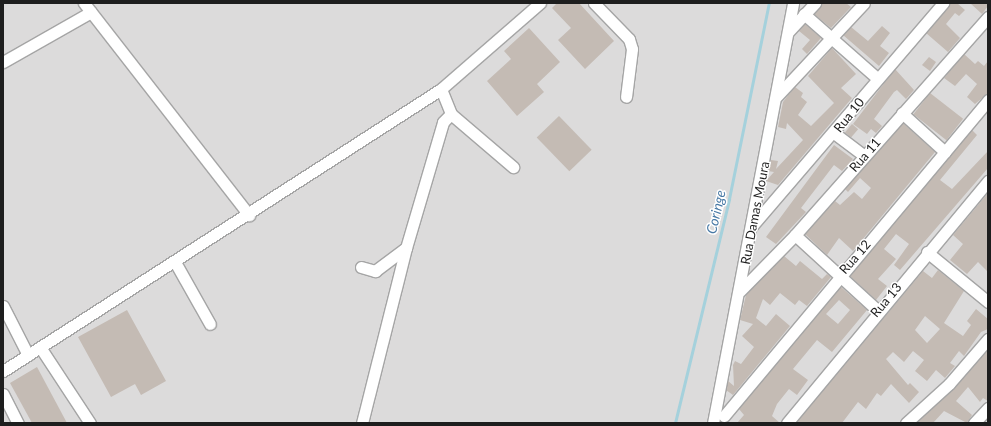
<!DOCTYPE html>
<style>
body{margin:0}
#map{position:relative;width:991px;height:426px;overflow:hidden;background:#efebe4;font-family:Lato,sans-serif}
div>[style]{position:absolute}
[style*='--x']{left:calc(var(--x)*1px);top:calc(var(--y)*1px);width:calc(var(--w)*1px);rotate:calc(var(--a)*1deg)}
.residential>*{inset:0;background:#dcdbdb;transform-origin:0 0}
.stream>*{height:2.5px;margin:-1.25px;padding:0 1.25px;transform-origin:1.25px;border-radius:1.25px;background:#a5d1dc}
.building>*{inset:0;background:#c4bbb4;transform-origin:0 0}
.roads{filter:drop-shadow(1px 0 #a5a5a5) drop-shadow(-1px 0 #a5a5a5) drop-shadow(0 1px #a5a5a5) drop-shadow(0 -1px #a5a5a5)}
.minor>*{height:11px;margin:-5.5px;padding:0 5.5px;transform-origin:5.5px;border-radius:5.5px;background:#fff}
span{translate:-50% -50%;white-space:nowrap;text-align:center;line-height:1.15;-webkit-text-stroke:3px #fff;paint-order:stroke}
.street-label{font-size:13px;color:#1e1e1e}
.water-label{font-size:14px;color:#4879a5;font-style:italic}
.frame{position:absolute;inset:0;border:4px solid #1e1e1e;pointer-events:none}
</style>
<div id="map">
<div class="residential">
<i style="left:3px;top:3px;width:985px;height:420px"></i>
</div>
<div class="stream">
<i style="--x:675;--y:423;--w:230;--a:-76.4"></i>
<i style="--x:729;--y:199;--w:200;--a:-78.5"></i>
</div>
<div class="building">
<i style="clip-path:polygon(557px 3px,579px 3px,614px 41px,585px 69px,558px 40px,571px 28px,552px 8px)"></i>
<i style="clip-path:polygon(822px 3px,846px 3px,851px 7px,831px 28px,814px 14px)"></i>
<i style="clip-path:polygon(950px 3px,957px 3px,965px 10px,959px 16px,955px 13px,946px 24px,960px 38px,948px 52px,926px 33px)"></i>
<i style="clip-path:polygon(970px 3px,988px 3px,988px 6px,982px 14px)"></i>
<i style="clip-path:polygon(805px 24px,821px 38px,807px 54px,802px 49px,810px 40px,799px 31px)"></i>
<i style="clip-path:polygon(882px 26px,890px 33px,880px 46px,889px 53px,879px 66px,843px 35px,851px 27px,868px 41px)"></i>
<i style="clip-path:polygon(529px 28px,560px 62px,537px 84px,544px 92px,517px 116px,487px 81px,511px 59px,504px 51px)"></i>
<i style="clip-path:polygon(832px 48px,856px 74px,841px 88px,852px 98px,778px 185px,766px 181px,774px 172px,768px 171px,771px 160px,778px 161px,776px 169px,803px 140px,787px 123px,786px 129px,778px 127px,783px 102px,789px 94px,795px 87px,803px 93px,801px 97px,807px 102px,798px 115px,811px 126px,834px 103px,808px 76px)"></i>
<i style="clip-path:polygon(964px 54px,975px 64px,978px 61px,984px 66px,988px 61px,988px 93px,975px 104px,967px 97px,977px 84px,966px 74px,955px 86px,944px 78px)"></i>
<i style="clip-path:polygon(929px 57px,936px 62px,930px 71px,922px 65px)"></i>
<i style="clip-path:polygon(895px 69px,914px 90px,906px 99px,897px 90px,894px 92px,874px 119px,882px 126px,876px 133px,871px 129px,867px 134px,853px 124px)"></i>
<i style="left:930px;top:93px;width:42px;height:27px;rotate:38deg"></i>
<i style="left:559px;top:116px;width:47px;height:31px;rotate:46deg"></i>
<i style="clip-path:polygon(903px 123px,935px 152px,853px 251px,839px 238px,827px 255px,805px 234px,835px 201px,840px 205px,854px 192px,862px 199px,871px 188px,860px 178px,848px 192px,845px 189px)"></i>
<i style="left:852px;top:124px;width:8px;height:11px;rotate:40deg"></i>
<i style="clip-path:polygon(972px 130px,977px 135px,940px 180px,952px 189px,988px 151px,988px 168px,900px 270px,894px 265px,909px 244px,896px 234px,884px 249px,896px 259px,878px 279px,887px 286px,876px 300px,850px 276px)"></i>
<i style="clip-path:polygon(834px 145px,853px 159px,842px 171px,834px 165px,801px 208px,806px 212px,776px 244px,766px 237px)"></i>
<i style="clip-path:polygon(988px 193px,988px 272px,978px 262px,967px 274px,950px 260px,963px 244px,953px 235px)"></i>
<i style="clip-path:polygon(784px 256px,796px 266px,800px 261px,822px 279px,827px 274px,831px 277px,807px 306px,799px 300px,795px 305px,780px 293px,770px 305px,763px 299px,756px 318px,766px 326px,776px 314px,790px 326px,733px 395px,726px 390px,728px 381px,734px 386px,733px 365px,735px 361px,741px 364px,754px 347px,742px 336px,753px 324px,740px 320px,746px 295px)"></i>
<i style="clip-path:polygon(evenodd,938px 270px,964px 291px,944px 323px,963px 336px,971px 325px,967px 321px,976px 309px,988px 319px,988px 329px,981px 332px,964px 356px,959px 351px,950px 363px,955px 366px,945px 378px,936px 370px,927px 381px,915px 371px,924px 360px,913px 351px,904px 362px,893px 352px,886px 359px,908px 385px,910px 383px,919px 392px,909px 403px,891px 384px,881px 396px,877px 393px,866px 409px,858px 402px,842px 423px,796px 423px,923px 271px,932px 278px,938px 270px,925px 316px,940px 329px,927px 343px,915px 330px,925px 316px)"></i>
<i style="clip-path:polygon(evenodd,841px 287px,867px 310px,832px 352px,817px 340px,793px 369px,808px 380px,797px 395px,789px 389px,777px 404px,772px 416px,780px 423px,737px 423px,744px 415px,739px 409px,841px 287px,839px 300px,850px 310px,838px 324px,826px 314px,839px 300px)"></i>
<i style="clip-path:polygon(127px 310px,166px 381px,141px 395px,135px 384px,111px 397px,78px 337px)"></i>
<i style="clip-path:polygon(988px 350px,988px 401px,983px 398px,980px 402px,968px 387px,956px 401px,972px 415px,967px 423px,944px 411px,933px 423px,916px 423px,954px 389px)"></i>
<i style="clip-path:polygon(37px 367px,67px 423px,32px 423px,10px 383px)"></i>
</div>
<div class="roads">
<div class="minor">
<i style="--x:84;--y:3;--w:269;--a:52.1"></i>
<i style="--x:594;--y:3;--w:50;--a:45.8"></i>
<i style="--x:629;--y:39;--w:10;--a:73"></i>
<i style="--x:632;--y:49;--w:48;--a:97.1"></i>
<i style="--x:804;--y:14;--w:98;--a:41.3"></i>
<i style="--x:788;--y:32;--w:40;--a:-47"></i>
<i style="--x:3;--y:62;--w:101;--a:-29.6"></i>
<i style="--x:441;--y:89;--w:27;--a:68"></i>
<i style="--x:451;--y:114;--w:82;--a:40.5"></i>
<i style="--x:777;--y:96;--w:127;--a:-46.9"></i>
<i style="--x:902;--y:113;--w:58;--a:42.2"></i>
<i style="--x:834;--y:133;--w:38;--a:37"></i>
<i style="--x:752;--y:226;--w:294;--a:-49.4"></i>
<i style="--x:795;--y:235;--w:111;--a:42.4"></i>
<i style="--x:927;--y:252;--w:79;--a:39.3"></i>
<i style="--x:175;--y:262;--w:71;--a:60.6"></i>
<i style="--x:361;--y:267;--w:15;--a:16"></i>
<i style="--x:375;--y:271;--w:39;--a:-37"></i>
<i style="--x:740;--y:291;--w:78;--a:-45.5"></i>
<i style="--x:795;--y:235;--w:291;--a:-48.5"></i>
<i style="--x:3;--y:306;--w:55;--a:63"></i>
<i style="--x:40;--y:347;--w:91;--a:56.7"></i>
<i style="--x:3;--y:371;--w:521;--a:-32.77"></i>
<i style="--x:441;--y:89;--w:131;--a:-41"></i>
<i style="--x:3;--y:394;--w:33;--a:63"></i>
<i style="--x:724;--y:416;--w:412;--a:-50.1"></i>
<i style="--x:362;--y:423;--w:180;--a:-75.9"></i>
<i style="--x:406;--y:248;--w:131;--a:-73.6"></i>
<i style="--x:443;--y:122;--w:11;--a:-45"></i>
<i style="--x:713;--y:423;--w:428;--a:-79.2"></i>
<i style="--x:787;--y:423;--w:315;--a:-50.3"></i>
<i style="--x:906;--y:423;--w:58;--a:-42.2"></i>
<i style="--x:949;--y:384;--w:60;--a:-49.1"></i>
<i style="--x:974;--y:423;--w:21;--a:-47"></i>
</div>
</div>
<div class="street-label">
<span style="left:849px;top:115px;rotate:-51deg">Rua 10</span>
<span style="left:865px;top:155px;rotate:-49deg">Rua 11</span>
<span style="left:755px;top:213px;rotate:-79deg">Rua Damas Moura</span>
<span style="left:855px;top:257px;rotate:-49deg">Rua 12</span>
<span style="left:886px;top:300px;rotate:-50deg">Rua 13</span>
</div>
<div class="water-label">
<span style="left:716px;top:212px;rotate:-77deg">Coringe</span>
</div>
<div class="frame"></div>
</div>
